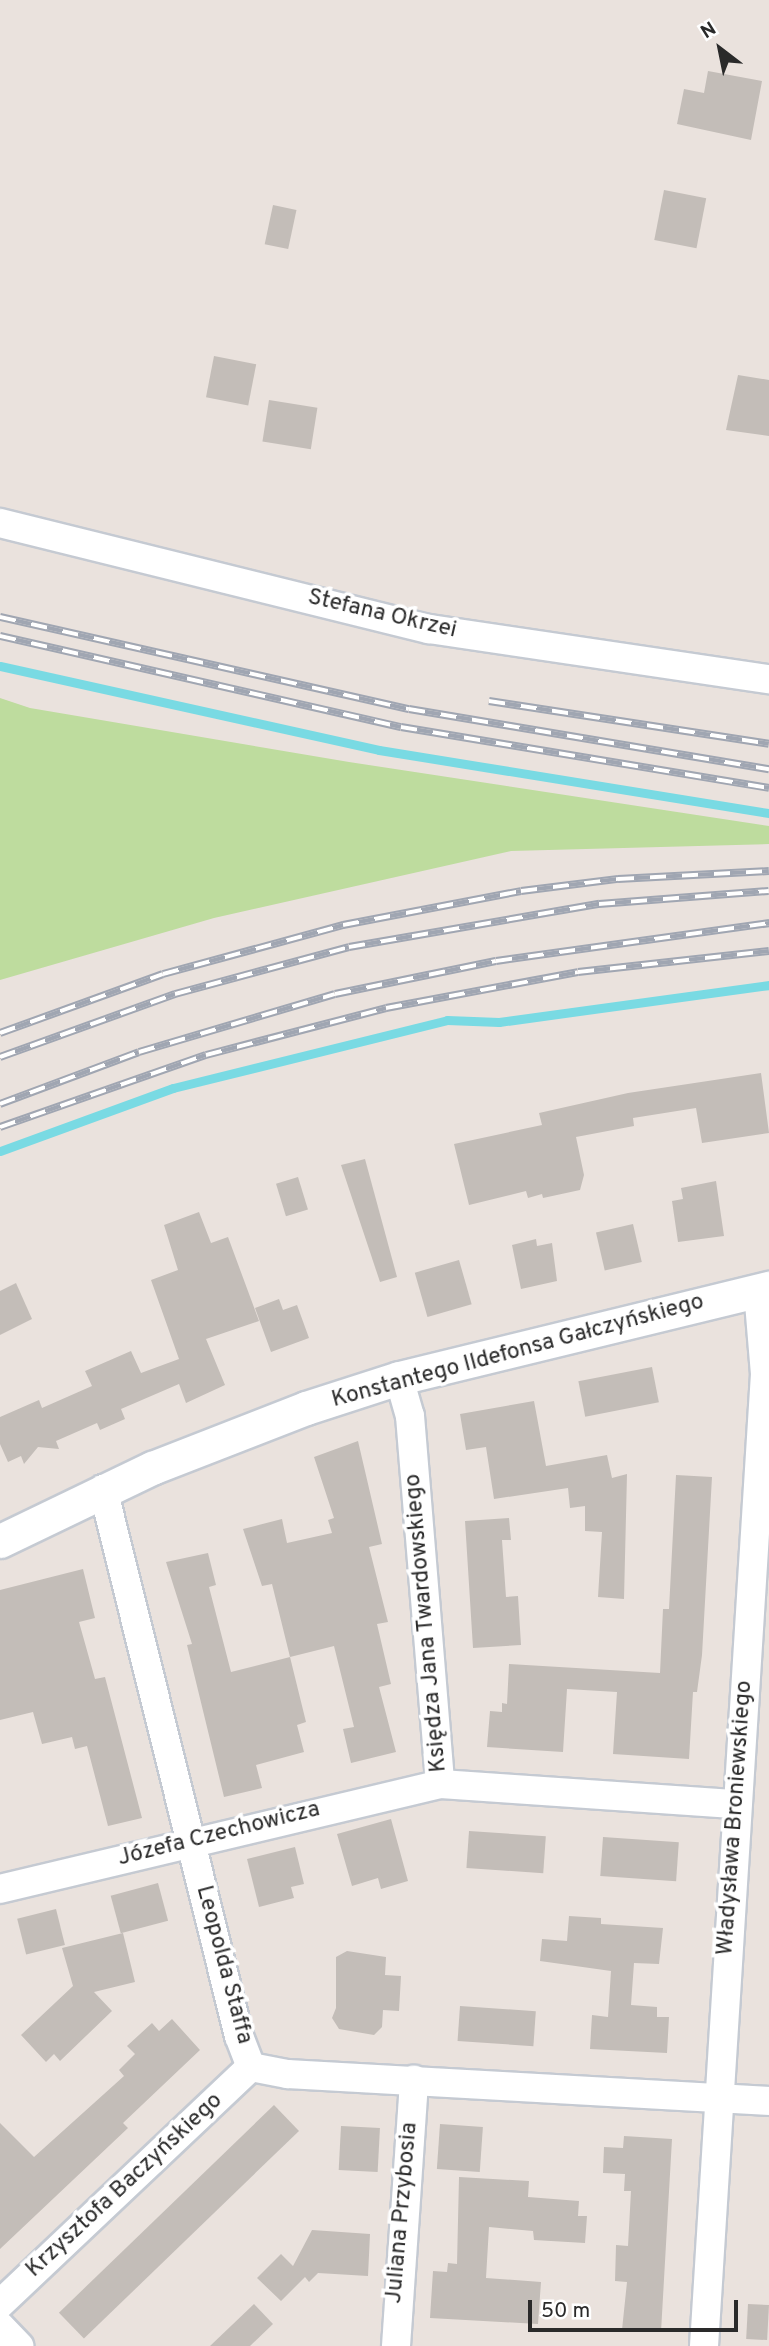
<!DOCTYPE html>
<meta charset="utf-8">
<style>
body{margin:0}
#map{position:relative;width:769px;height:2346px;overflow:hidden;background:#eae2dd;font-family:Overpass,sans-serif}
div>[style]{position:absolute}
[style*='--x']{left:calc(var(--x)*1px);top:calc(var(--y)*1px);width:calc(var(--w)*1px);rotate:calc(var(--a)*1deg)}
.green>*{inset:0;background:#bedc9e}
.stream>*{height:9px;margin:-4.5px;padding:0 4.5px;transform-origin:4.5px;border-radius:4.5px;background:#79dae3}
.building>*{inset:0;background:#c3bdb8;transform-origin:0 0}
.roads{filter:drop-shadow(2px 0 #c5cad2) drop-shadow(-2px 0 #c5cad2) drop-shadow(0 2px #c5cad2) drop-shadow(0 -2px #c5cad2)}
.minor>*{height:28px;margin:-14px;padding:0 14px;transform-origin:14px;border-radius:14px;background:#fff}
.tertiary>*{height:33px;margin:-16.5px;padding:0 16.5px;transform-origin:16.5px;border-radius:16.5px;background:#fff}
.rail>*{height:8px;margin-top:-4px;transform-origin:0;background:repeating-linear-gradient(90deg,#fff 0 16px,#a0a6b2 0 32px);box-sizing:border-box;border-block:2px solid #a0a6b2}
span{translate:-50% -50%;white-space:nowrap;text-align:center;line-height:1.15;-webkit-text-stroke:7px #fff;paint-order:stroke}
.street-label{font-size:23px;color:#2a2a2a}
.north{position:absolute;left:685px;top:14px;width:70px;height:70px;-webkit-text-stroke:5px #fff;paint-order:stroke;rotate:328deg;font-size:19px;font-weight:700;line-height:28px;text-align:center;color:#2a2a2a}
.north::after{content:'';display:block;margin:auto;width:24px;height:32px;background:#2a2a2a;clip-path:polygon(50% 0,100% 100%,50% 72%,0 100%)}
.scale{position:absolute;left:528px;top:2300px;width:210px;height:32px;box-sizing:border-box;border:4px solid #2a2a2a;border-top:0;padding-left:9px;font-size:21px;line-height:24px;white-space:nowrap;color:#2a2a2a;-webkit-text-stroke:5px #fff;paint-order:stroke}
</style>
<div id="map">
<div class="green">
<i style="clip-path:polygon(0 698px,30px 708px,349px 762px,769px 826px,769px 844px,511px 851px,214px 918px,0 980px)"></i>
</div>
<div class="stream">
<i style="--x:0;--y:666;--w:388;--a:12.5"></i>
<i style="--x:379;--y:750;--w:395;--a:9.2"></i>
<i style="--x:0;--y:1151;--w:184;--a:-20"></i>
<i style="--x:173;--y:1088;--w:282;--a:-13.9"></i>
<i style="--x:447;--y:1020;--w:52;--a:2.2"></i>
<i style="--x:499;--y:1022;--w:273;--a:-7.8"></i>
</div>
<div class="building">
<i style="clip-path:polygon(708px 71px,762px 81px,751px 140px,677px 124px,684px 89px,704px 93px)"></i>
<i style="left:664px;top:190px;width:43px;height:51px;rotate:11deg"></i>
<i style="left:273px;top:205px;width:24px;height:40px;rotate:12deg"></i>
<i style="left:214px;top:356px;width:43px;height:42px;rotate:11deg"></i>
<i style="clip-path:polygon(738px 375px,769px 380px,769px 436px,726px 430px)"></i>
<i style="left:269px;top:400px;width:49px;height:42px;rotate:9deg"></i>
<i style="clip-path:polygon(761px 1073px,769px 1133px,702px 1143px,696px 1108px,633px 1118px,634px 1126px,576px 1137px,584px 1175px,580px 1190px,543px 1198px,542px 1194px,528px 1198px,526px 1191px,469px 1205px,454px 1144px,542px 1125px,539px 1113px,628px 1093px)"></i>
<i style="clip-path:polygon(365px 1159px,397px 1277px,380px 1282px,341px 1165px)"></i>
<i style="left:298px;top:1177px;width:34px;height:23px;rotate:73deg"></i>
<i style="clip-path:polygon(716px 1181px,724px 1236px,678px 1242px,672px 1201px,683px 1199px,681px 1188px)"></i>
<i style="clip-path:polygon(199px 1212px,211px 1243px,228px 1237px,259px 1321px,206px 1339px,225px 1385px,186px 1403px,179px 1384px,121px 1409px,125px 1419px,100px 1430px,97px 1423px,56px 1441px,59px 1449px,38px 1447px,24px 1464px,21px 1456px,8px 1462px,0 1444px,0 1417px,39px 1400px,42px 1408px,92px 1386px,85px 1371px,131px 1351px,141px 1373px,179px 1359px,151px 1280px,178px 1270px,164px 1225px)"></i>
<i style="left:633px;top:1224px;width:39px;height:38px;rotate:77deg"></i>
<i style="clip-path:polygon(536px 1239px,537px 1246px,552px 1243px,557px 1281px,521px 1289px,512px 1245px)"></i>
<i style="left:459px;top:1260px;width:46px;height:46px;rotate:74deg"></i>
<i style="clip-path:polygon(16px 1283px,32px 1319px,0 1335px,0 1291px)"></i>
<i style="clip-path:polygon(279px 1299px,283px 1310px,297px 1305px,309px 1338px,271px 1352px,255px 1308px)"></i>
<i style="left:652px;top:1367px;width:36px;height:75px;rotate:79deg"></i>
<i style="clip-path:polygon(534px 1401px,546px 1466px,607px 1455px,612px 1478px,627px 1474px,624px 1599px,598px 1597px,602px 1532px,585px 1531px,585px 1506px,570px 1508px,568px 1488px,494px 1499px,486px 1447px,466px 1450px,460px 1414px)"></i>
<i style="clip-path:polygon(358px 1441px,382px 1544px,369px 1547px,388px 1622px,377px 1624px,391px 1684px,379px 1687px,396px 1752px,351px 1763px,343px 1729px,354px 1727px,334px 1646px,290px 1657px,272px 1584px,262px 1586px,243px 1529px,282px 1519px,287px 1543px,332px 1533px,328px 1520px,334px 1518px,314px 1457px)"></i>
<i style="clip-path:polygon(676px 1475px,712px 1477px,702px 1655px,697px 1692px,693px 1692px,689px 1759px,613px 1754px,617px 1692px,567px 1689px,563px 1752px,487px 1747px,490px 1711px,502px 1712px,502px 1703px,507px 1704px,509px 1664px,660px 1673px,663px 1609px,669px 1609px)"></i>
<i style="clip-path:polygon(509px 1518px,511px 1540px,502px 1540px,506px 1597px,518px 1596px,521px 1645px,473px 1648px,465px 1521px)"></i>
<i style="clip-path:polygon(208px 1553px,216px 1585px,209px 1587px,231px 1672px,290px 1657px,306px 1722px,297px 1725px,304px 1752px,256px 1765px,262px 1788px,224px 1797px,187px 1645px,192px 1644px,166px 1562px)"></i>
<i style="clip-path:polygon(83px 1569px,95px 1618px,79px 1622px,95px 1679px,105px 1677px,142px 1818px,108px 1826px,87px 1746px,75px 1749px,72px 1737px,42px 1744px,33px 1712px,0 1720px,0 1590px)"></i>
<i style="clip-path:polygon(391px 1819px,408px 1881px,381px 1889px,378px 1878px,352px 1886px,337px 1834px)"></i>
<i style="left:469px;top:1831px;width:77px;height:37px;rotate:4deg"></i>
<i style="left:603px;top:1837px;width:76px;height:39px;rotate:4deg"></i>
<i style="clip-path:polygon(295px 1847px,304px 1884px,291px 1887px,294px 1898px,259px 1907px,247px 1859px)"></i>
<i style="left:158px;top:1883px;width:39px;height:49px;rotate:75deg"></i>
<i style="left:56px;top:1909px;width:37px;height:40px;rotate:76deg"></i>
<i style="clip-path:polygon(569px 1916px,601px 1918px,601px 1924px,663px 1928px,659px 1964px,634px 1963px,631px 2005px,657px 2007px,657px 2017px,669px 2017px,667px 2053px,590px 2049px,592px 2015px,608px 2017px,611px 1971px,540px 1961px,542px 1939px,567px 1941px)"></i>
<i style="clip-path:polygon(123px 1933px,135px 1982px,94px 1992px,112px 2011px,60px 2061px,54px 2054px,46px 2062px,21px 2035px,73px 1986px,62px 1948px)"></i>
<i style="clip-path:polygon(347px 1951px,386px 1957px,385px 1975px,401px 1976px,399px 2011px,383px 2010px,382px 2027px,374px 2035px,339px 2029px,332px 2018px,336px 2008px,336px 1957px)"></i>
<i style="left:460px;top:2006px;width:76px;height:35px;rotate:4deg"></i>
<i style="clip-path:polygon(172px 2019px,200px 2050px,123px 2123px,128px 2128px,0 2249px,0 2123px,34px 2157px,124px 2076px,119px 2070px,135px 2054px,127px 2046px,152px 2023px,159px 2031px)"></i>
<i style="left:274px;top:2105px;width:36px;height:299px;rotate:46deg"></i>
<i style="left:440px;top:2124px;width:43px;height:45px;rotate:4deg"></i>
<i style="left:341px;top:2126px;width:39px;height:44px;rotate:3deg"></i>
<i style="clip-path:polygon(624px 2136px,672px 2139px,661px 2332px,622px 2330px,627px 2282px,615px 2281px,616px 2245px,628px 2246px,631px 2191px,624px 2191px,625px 2174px,603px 2173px,604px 2147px,623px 2148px)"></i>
<i style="clip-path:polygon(459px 2177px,529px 2181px,528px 2197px,579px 2201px,578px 2216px,587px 2216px,585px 2243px,534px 2240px,533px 2231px,489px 2227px,486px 2278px,541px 2282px,538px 2324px,430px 2318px,433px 2271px,447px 2272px,448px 2263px,457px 2264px)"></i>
<i style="clip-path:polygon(312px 2230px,370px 2234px,368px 2276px,318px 2273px,309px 2282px,305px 2277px,281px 2301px,257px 2278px,281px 2254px,293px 2266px)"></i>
<i style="clip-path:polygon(254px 2304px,273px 2324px,250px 2346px,210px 2346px)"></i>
<i style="left:748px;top:2304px;width:21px;height:35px;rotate:3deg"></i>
</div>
<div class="roads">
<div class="minor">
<i style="--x:0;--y:523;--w:442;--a:13.9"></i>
<i style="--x:429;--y:629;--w:344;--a:8.4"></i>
<i style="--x:399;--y:1378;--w:40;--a:74"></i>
<i style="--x:410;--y:1416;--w:369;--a:85.3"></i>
<i style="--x:440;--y:1784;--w:298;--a:3.9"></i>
<i style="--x:103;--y:1489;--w:564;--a:76.04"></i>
<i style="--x:239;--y:2036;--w:33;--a:69"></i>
<i style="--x:251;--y:2067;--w:38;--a:11"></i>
<i style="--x:288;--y:2074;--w:482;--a:3.2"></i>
<i style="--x:0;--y:1889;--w:452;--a:-13.4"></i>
<i style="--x:0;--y:2304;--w:345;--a:-43.4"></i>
<i style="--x:0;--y:2326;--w:28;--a:46"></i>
<i style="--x:396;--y:2346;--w:267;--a:-86.1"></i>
<i style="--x:704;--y:2346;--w:974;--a:-86.41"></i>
<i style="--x:765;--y:1374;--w:84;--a:-94.8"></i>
</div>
<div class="tertiary">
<i style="--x:0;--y:1541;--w:169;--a:-25.7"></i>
<i style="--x:152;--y:1468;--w:165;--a:-21.3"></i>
<i style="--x:306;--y:1408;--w:98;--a:-17.9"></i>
<i style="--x:399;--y:1378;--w:381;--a:-13.7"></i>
</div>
</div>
<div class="rail">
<i style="--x:0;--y:617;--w:419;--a:12.7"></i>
<i style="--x:409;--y:709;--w:365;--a:9.5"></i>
<i style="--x:0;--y:636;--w:411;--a:12.8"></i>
<i style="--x:401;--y:727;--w:373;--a:9.4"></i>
<i style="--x:489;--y:701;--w:283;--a:8.7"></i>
<i style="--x:0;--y:1033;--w:173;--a:-19.9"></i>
<i style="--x:163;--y:974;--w:187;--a:-15.2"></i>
<i style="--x:343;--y:925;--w:181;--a:-10.8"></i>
<i style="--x:521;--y:891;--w:98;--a:-7.1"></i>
<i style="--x:618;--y:879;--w:151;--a:-3"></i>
<i style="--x:0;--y:1057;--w:186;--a:-19.8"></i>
<i style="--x:175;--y:994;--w:180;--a:-15.1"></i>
<i style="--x:349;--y:947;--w:254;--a:-9.8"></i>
<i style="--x:599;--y:904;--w:170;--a:-4.4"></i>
<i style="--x:0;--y:1104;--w:148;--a:-20.5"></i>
<i style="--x:139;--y:1052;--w:204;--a:-16.5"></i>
<i style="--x:335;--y:994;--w:164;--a:-11.6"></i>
<i style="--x:496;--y:961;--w:276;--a:-7.9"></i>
<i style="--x:0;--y:1127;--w:218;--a:-19.3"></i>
<i style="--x:206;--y:1055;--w:186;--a:-14.6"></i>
<i style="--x:386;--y:1008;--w:195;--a:-10.6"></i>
<i style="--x:578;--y:972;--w:192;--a:-6.3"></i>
</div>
<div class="street-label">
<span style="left:382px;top:615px;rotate:13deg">Stefana Okrzei</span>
<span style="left:518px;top:1352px;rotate:-15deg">Konstantego Ildefonsa Gałczyńskiego</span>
<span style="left:427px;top:1623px;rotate:-95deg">Księdza Jana Twardowskiego</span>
<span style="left:736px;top:1818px;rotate:-86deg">Władysława Broniewskiego</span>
<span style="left:219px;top:1835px;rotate:-14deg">Józefa Czechowicza</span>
<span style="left:223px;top:1965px;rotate:75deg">Leopolda Staffa</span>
<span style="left:125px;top:2186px;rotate:-43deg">Krzysztofa Baczyńskiego</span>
<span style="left:403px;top:2213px;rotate:-85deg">Juliana Przybosia</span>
</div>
<div class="north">N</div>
<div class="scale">50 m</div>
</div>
